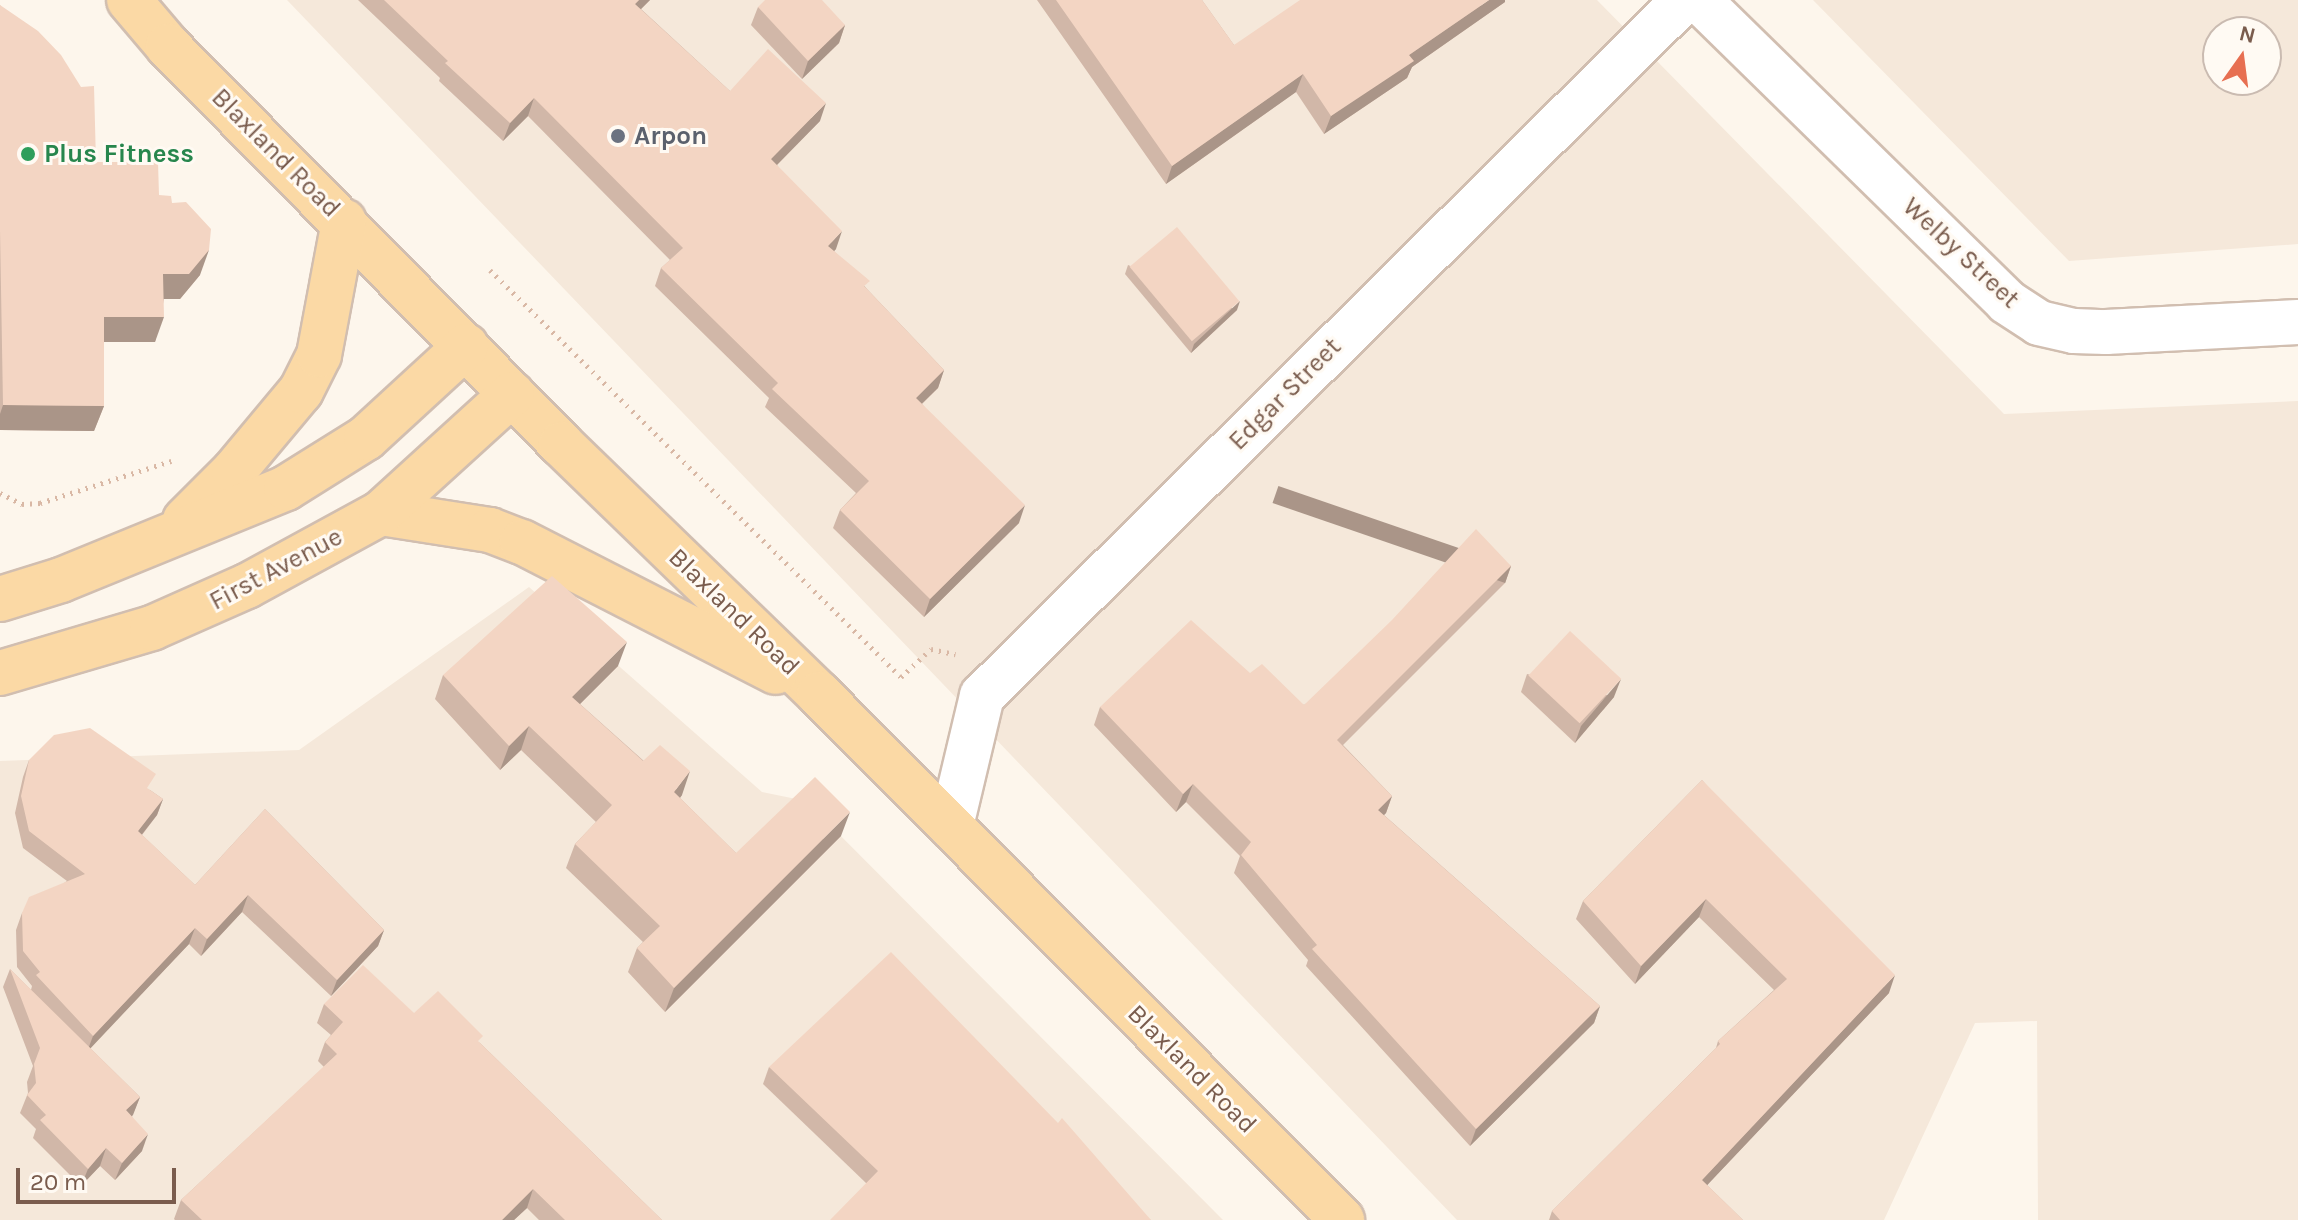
<!DOCTYPE html>
<style>
body{margin:0}
#map{position:relative;width:2298px;height:1220px;overflow:hidden;background:#fdf6ec;font-family:Karla,sans-serif}
div>[style]{position:absolute}
[style*='--x']{left:calc(var(--x)*1px);top:calc(var(--y)*1px);width:calc(var(--w)*1px);rotate:calc(var(--a)*1deg)}
.residential>*{inset:0;background:#f5e8da}
.path>*{height:5px;margin-top:-2.5px;transform-origin:0;background:repeating-linear-gradient(90deg,#d9b8a5 0 2px,transparent 0 8px)}
.roads{filter:drop-shadow(2px 0 #d1beb0) drop-shadow(-2px 0 #d1beb0) drop-shadow(0 2px #d1beb0) drop-shadow(0 -2px #d1beb0)}
.minor>*{height:44px;margin:-22px;padding:0 22px;transform-origin:22px;border-radius:22px;background:#fff}
.major>*{height:44px;margin:-22px;padding:0 22px;transform-origin:22px;border-radius:22px;background:#fbd9a5}
.wall>*{inset:0;background:#d1b7a8}
.shaded-wall>*{inset:0;background:#aa9588;transform-origin:0 0}
.building>*{inset:0;background:#f3d5c3;transform-origin:0 0}
.dots>*{width:22px;height:22px;translate:-50% -50%;box-sizing:border-box;border:4px solid #fffaf3;border-radius:50%}
span{translate:-50% -50%;white-space:nowrap;text-align:center;line-height:1.15;-webkit-text-stroke:6px #fffaf3;paint-order:stroke}
.worship-label{font-size:26px;color:#5b616d;font-weight:700}
.left{translate:0 -50%;text-align:left}
.street-label{font-size:26px;color:#7a5c4d}
.leisure-label{font-size:26px;color:#27864d;font-weight:700}
.north{position:absolute;left:2202px;top:16px;width:80px;height:80px;box-sizing:border-box;background:#fffaf3;border:2px solid #cabbb1;border-radius:50%;rotate:14deg;font-size:22px;font-weight:700;line-height:32px;text-align:center;color:#7a5c4d}
.north::after{content:'';display:block;margin:auto;width:28px;height:36px;background:#e76f51;clip-path:polygon(50% 0,100% 100%,50% 72%,0 100%)}
.scale{position:absolute;left:16px;top:1168px;width:160px;height:36px;box-sizing:border-box;border:4px solid #7a5c4d;border-top:0;padding-left:10px;font-size:24px;line-height:28px;white-space:nowrap;color:#7a5c4d;-webkit-text-stroke:6px #fffaf3;paint-order:stroke}
</style>
<div id="map">
<div class="residential">
<i style="clip-path:polygon(287px 0,1597px 0,2004px 414px,2298px 401px,2298px 1220px,2038px 1220px,2037px 1021px,1975px 1023px,1884px 1220px,1457px 1220px)"></i>
<i style="clip-path:polygon(evenodd,1813px 0,2298px 0,2298px 244px,2069px 261px,1813px 0,2218px 32px,2266px 32px,2266px 80px,2218px 80px,2218px 32px)"></i>
<i style="clip-path:polygon(529px 587px,762px 792px,806px 801px,1223px 1220px,0 1220px,0 761px,299px 750px)"></i>
</div>
<div class="path">
<i style="--x:490;--y:270;--w:578;--a:44.72"></i>
<i style="--x:901;--y:677;--w:41;--a:-43"></i>
<i style="--x:931;--y:649;--w:25;--a:12"></i>
<i style="--x:0;--y:493;--w:25;--a:27"></i>
<i style="--x:22;--y:504;--w:18;--a:-3"></i>
<i style="--x:40;--y:503;--w:138;--a:-17.8"></i>
</div>
<div class="roads">
<div class="minor">
<i style="--x:1699;--y:0;--w:431;--a:44.4"></i>
<i style="--x:2007;--y:302;--w:38;--a:33"></i>
<i style="--x:2039;--y:323;--w:36;--a:13"></i>
<i style="--x:2074;--y:331;--w:32;--a:2"></i>
<i style="--x:2106;--y:332;--w:192;--a:-3"></i>
<i style="--x:951;--y:826;--w:134;--a:-76.6"></i>
<i style="--x:982;--y:696;--w:989;--a:-44.75"></i>
</div>
<div class="major">
<i style="--x:129;--y:0;--w:60;--a:49.7"></i>
<i style="--x:168;--y:46;--w:559;--a:45.36"></i>
<i style="--x:561;--y:444;--w:359;--a:44.1"></i>
<i style="--x:819;--y:694;--w:742;--a:45.16"></i>
<i style="--x:381;--y:513;--w:110;--a:8.9"></i>
<i style="--x:490;--y:530;--w:34;--a:21"></i>
<i style="--x:522;--y:542;--w:285;--a:27.1"></i>
<i style="--x:185;--y:520;--w:69;--a:-45"></i>
<i style="--x:234;--y:471;--w:104;--a:-50.1"></i>
<i style="--x:301;--y:391;--w:40;--a:-63.4"></i>
<i style="--x:319;--y:355;--w:136;--a:-79.4"></i>
<i style="--x:0;--y:599;--w:64;--a:-17.3"></i>
<i style="--x:61;--y:580;--w:243;--a:-22.2"></i>
<i style="--x:286;--y:488;--w:94;--a:-32"></i>
<i style="--x:366;--y:438;--w:136;--a:-42.6"></i>
<i style="--x:0;--y:673;--w:159;--a:-16.5"></i>
<i style="--x:152;--y:628;--w:104;--a:-23.9"></i>
<i style="--x:247;--y:586;--w:153;--a:-28.6"></i>
<i style="--x:381;--y:513;--w:177;--a:-42.3"></i>
</div>
</div>
<div class="wall">
<i style="clip-path:polygon(358px 0,650px 0,641px 9px,730px 91px,820px 121px,777px 165px,836px 249px,834px 251px,867px 289px,944px 370px,938px 388px,922px 404px,1019px 523px,924px 617px,833px 528px,840px 510px,856px 493px,765px 407px,769px 398px,655px 286px,661px 268px,670px 260px,528px 116px,503px 141px,439px 81px,440px 78px)"></i>
<i style="clip-path:polygon(1037px 0,1202px 0,1234px 45px,1505px 2px,1412px 67px,1407px 78px,1324px 134px,1296px 92px,1166px 184px)"></i>
<i style="clip-path:polygon(0 5px,96px 162px,172px 203px,200px 275px,180px 299px,164px 299px,155px 342px,104px 342px,104px 406px,94px 431px,0 430px)"></i>
<i style="clip-path:polygon(758px 7px,845px 25px,839px 43px,802px 79px,751px 25px)"></i>
<i style="clip-path:polygon(1128px 265px,1237px 310px,1191px 353px,1125px 274px)"></i>
<i style="clip-path:polygon(1511px 566px,1505px 583px,1343px 745px,1392px 796px,1386px 813px,1384px 815px,1600px 1006px,1594px 1023px,1470px 1146px,1306px 966px,1308px 960px,1234px 873px,1240px 856px,1186px 802px,1176px 812px,1094px 725px,1100px 707px,1250px 673px,1304px 705px)"></i>
<i style="clip-path:polygon(618px 666px,580px 704px,682px 795px,680px 798px,736px 853px,841px 836px,665px 1012px,628px 972px,637px 948px,643px 942px,566px 868px,575px 844px,596px 822px,521px 750px,500px 770px,435px 699px,443px 675px)"></i>
<i style="clip-path:polygon(1527px 674px,1614px 697px,1575px 743px,1521px 692px)"></i>
<i style="clip-path:polygon(29px 760px,150px 790px,163px 799px,157px 815px,142px 835px,195px 885px,265px 809px,384px 930px,378px 946px,331px 996px,242px 912px,201px 956px,189px 944px,90px 1048px,140px 1097px,132px 1116px,142px 1151px,115px 1180px,100px 1166px,81px 1186px,33px 1138px,36px 1129px,20px 1113px,28px 1093px,27px 1082px,33px 1066px,3px 987px,10px 969px,31px 990px,32px 986px,17px 967px,16px 930px,22px 913px,67px 881px,23px 848px,15px 813px,23px 777px)"></i>
<i style="clip-path:polygon(1702px 780px,1889px 993px,1707px 1185px,1743px 1220px,1549px 1220px,1552px 1211px,1716px 1048px,1718px 1041px,1774px 990px,1699px 917px,1635px 984px,1576px 919px,1583px 901px)"></i>
<i style="clip-path:polygon(324px 1004px,414px 1013px,480px 1043px,662px 1220px,539px 1220px,527px 1208px,514px 1220px,175px 1220px,174px 1219px,181px 1200px,324px 1067px,318px 1061px,325px 1042px,331px 1035px,317px 1023px)"></i>
<i style="clip-path:polygon(769px 1067px,1151px 1220px,866px 1183px,763px 1084px)"></i>
</div>
<div class="shaded-wall">
<i style="clip-path:polygon(639px 0,650px 0,628px 22px,635px 4px)"></i>
<i style="clip-path:polygon(1489px 0,1505px 0,1505px 2px,1412px 67px,1407px 78px,1324px 134px,1331px 116px,1409px 55px)"></i>
<i style="clip-path:polygon(845px 25px,839px 43px,802px 79px,808px 61px)"></i>
<i style="clip-path:polygon(1303px 74px,1296px 92px,1166px 184px,1172px 166px)"></i>
<i style="clip-path:polygon(534px 98px,528px 116px,503px 141px,510px 123px)"></i>
<i style="clip-path:polygon(826px 103px,820px 121px,765px 177px,771px 159px)"></i>
<i style="clip-path:polygon(842px 231px,836px 249px,822px 264px,828px 246px)"></i>
<i style="clip-path:polygon(209px 250px,200px 275px,180px 299px,154px 299px,163px 274px)"></i>
<i style="clip-path:polygon(1240px 301px,1237px 310px,1191px 353px,1194px 344px)"></i>
<i style="clip-path:polygon(104px 317px,164px 317px,155px 342px,94px 342px)"></i>
<i style="clip-path:polygon(944px 370px,938px 388px,909px 416px,916px 398px)"></i>
<i style="clip-path:polygon(3px 405px,104px 406px,94px 431px,0 430px,0 414px)"></i>
<i style="clip-path:polygon(1025px 505px,1019px 523px,924px 617px,930px 599px)"></i>
<i style="left:1511px;top:566px;width:18px;height:246px;rotate:109deg"></i>
<i style="clip-path:polygon(627px 642px,618px 666px,563px 721px,572px 697px)"></i>
<i style="clip-path:polygon(1621px 679px,1614px 697px,1575px 743px,1581px 726px)"></i>
<i style="clip-path:polygon(529px 726px,521px 750px,500px 770px,509px 746px)"></i>
<i style="clip-path:polygon(690px 771px,682px 795px,666px 816px,674px 792px)"></i>
<i style="clip-path:polygon(1193px 784px,1186px 802px,1176px 812px,1183px 794px)"></i>
<i style="clip-path:polygon(1392px 796px,1386px 813px,1372px 827px,1378px 810px)"></i>
<i style="clip-path:polygon(163px 799px,157px 815px,132px 847px,138px 831px)"></i>
<i style="clip-path:polygon(850px 812px,841px 836px,665px 1012px,674px 988px)"></i>
<i style="clip-path:polygon(248px 895px,242px 912px,201px 956px,207px 939px)"></i>
<i style="clip-path:polygon(1706px 899px,1699px 917px,1635px 984px,1641px 966px)"></i>
<i style="clip-path:polygon(195px 928px,189px 944px,87px 1052px,93px 1036px)"></i>
<i style="clip-path:polygon(384px 930px,378px 946px,331px 996px,337px 980px)"></i>
<i style="clip-path:polygon(1895px 975px,1889px 993px,1695px 1198px,1702px 1180px)"></i>
<i style="clip-path:polygon(1600px 1006px,1594px 1023px,1470px 1146px,1476px 1129px)"></i>
<i style="clip-path:polygon(140px 1097px,133px 1115px,119px 1128px,126px 1110px)"></i>
<i style="clip-path:polygon(148px 1134px,142px 1151px,115px 1180px,122px 1163px)"></i>
<i style="clip-path:polygon(106px 1148px,100px 1166px,81px 1186px,88px 1169px)"></i>
<i style="clip-path:polygon(533px 1189px,527px 1208px,514px 1220px,502px 1220px)"></i>
</div>
<div class="building">
<i style="clip-path:polygon(384px 0,639px 0,635px 4px,730px 91px,768px 49px,826px 103px,771px 159px,842px 231px,828px 246px,870px 281px,864px 286px,944px 370px,916px 398px,1025px 505px,930px 599px,840px 510px,869px 481px,772px 389px,778px 383px,661px 268px,683px 248px,534px 98px,510px 123px,445px 63px,448px 61px)"></i>
<i style="clip-path:polygon(765px 0,822px 0,845px 25px,808px 61px,758px 7px)"></i>
<i style="clip-path:polygon(1056px 0,1202px 0,1234px 45px,1300px 0,1489px 0,1409px 55px,1414px 61px,1331px 116px,1303px 74px,1172px 166px)"></i>
<i style="clip-path:polygon(0 5px,38px 31px,61px 55px,81px 87px,94px 86px,96px 162px,158px 162px,159px 195px,171px 196px,172px 203px,186px 202px,211px 229px,209px 250px,189px 274px,163px 274px,164px 317px,104px 317px,104px 406px,3px 405px,0 230px)"></i>
<i style="left:1177px;top:227px;width:97px;height:62px;rotate:50deg"></i>
<i style="clip-path:polygon(1476px 529px,1511px 566px,1337px 740px,1392px 796px,1378px 810px,1600px 1006px,1476px 1129px,1312px 949px,1317px 945px,1241px 855px,1251px 842px,1193px 784px,1183px 794px,1100px 707px,1191px 620px,1250px 673px,1262px 664px,1304px 705px,1392px 620px)"></i>
<i style="clip-path:polygon(552px 576px,627px 642px,572px 697px,643px 761px,660px 745px,690px 771px,674px 792px,736px 853px,815px 777px,850px 812px,674px 988px,637px 948px,660px 926px,575px 844px,612px 805px,529px 726px,509px 746px,443px 675px)"></i>
<i style="left:1570px;top:631px;width:70px;height:61px;rotate:43deg"></i>
<i style="clip-path:polygon(90px 728px,156px 774px,147px 788px,163px 799px,138px 831px,195px 885px,265px 809px,384px 930px,337px 980px,248px 895px,207px 939px,195px 928px,93px 1036px,36px 975px,40px 972px,23px 951px,22px 913px,29px 897px,85px 874px,29px 831px,21px 796px,29px 760px,54px 735px)"></i>
<i style="clip-path:polygon(1702px 780px,1895px 975px,1702px 1180px,1743px 1220px,1560px 1220px,1552px 1211px,1720px 1044px,1718px 1041px,1787px 979px,1706px 899px,1641px 966px,1583px 901px)"></i>
<i style="clip-path:polygon(891px 952px,1058px 1123px,1062px 1118px,1151px 1220px,830px 1220px,878px 1171px,769px 1067px)"></i>
<i style="clip-path:polygon(363px 965px,414px 1013px,438px 991px,483px 1036px,478px 1041px,662px 1220px,565px 1220px,533px 1189px,502px 1220px,202px 1220px,181px 1200px,337px 1054px,325px 1042px,343px 1022px,324px 1004px)"></i>
<i style="clip-path:polygon(10px 969px,140px 1097px,126px 1110px,148px 1134px,122px 1163px,106px 1148px,88px 1169px,40px 1120px,46px 1115px,27px 1095px,36px 1083px,34px 1064px,40px 1048px)"></i>
</div>
<div class="dots">
<i style="left:618px;top:136px;background:#6b7280"></i>
<i style="left:28px;top:154px;background:#2e9e5b"></i>
</div>
<div class="worship-label">
<span class="left" style="left:634px;top:136px">Arpon</span>
</div>
<div class="street-label">
<span style="left:276px;top:153px;rotate:45deg">Blaxland Road</span>
<span style="left:1961px;top:253px;rotate:43deg">Welby Street</span>
<span style="left:1285px;top:394px;rotate:-45deg">Edgar Street</span>
<span style="left:276px;top:569px;rotate:-28deg">First Avenue</span>
<span style="left:734px;top:612px;rotate:44deg">Blaxland Road</span>
<span style="left:1192px;top:1069px;rotate:45deg">Blaxland Road</span>
</div>
<div class="leisure-label">
<span class="left" style="left:44px;top:154px">Plus Fitness</span>
</div>
<div class="north">N</div>
<div class="scale">20 m</div>
</div>
